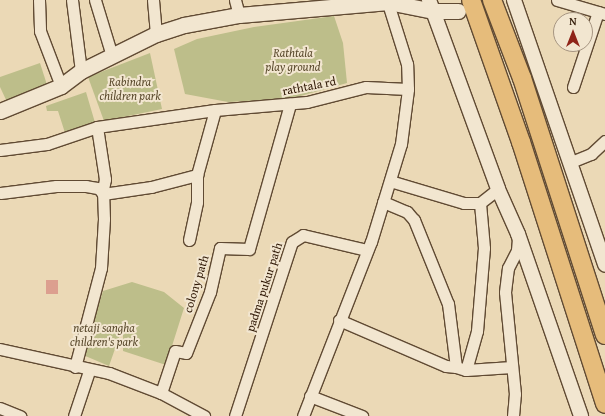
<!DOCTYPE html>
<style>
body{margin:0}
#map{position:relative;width:605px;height:416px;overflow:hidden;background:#ebd9b6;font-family:"Gentium Book Plus",serif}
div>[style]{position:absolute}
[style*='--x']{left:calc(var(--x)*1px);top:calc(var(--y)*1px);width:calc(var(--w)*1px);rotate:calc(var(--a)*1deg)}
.green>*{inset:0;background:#bdbe8a}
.building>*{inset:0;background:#dc9f8f;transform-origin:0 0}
.roads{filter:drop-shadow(1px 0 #604a33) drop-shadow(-1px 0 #604a33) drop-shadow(0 1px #604a33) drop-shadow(0 -1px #604a33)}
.minor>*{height:11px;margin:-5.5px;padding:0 5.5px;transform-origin:5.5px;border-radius:5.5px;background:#f2e6d0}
.tertiary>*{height:14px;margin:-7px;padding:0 7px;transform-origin:7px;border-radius:7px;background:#f2e6d0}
.secondary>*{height:15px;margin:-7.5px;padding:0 7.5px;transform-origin:7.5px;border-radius:7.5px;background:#f2e6d0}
.trunk>*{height:18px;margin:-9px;padding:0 9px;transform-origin:9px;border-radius:9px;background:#e6bc7b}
span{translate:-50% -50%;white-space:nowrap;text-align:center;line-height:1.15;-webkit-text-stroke:4px #f2e6d0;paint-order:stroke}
.park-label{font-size:12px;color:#5b4b2e;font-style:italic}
.street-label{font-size:12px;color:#311a07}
.north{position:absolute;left:553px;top:12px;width:40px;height:40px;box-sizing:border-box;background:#f2e6d0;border:1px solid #a59480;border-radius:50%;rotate:0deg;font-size:11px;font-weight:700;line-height:16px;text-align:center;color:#311a07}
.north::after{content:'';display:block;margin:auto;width:14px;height:18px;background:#8f2418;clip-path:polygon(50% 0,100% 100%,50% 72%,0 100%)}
</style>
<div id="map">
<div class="green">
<i style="clip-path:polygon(334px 16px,343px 43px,347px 83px,297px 97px,264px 100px,228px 102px,185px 94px,174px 49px,197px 39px,254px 27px)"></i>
<i style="clip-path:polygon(150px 53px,162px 109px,104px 121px,88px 77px)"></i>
<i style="clip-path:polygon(40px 63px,48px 88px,8px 104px,0 87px,0 77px)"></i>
<i style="clip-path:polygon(86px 92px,96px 126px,66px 136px,58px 111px,47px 111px,46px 106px)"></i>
<i style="clip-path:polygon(132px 282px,164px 292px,184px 308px,166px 365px,123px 351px,123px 326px,109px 366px,83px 355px,103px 291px)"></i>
</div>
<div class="building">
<i style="left:46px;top:280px;width:12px;height:14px"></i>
</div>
<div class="roads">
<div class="minor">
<i style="--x:39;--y:0;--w:31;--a:88"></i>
<i style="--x:40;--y:31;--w:59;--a:69.1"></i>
<i style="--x:72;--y:0;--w:72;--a:82.8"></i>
<i style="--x:95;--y:0;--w:59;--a:73.1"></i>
<i style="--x:153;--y:0;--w:34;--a:85"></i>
<i style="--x:235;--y:0;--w:16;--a:75"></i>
<i style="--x:557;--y:0;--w:50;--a:16.3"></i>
<i style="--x:573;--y:87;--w:79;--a:-71.6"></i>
<i style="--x:97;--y:127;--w:119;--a:-8.2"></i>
<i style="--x:215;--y:110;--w:92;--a:-5"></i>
<i style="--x:307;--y:102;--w:61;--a:-14.3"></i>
<i style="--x:366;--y:87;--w:42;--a:2.7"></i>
<i style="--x:0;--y:150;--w:47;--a:-7.3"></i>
<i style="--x:47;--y:144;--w:53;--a:-18.8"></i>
<i style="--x:97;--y:127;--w:53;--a:81.3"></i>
<i style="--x:105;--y:179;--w:10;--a:101"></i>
<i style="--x:103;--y:189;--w:17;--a:-170"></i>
<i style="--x:86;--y:186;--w:30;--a:180"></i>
<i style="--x:56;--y:186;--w:56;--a:172.9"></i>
<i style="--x:571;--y:162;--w:22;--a:-22"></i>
<i style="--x:591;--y:154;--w:19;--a:-43"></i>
<i style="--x:390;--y:181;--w:77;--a:16.6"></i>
<i style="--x:464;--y:203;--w:16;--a:0"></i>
<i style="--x:480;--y:203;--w:23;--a:-38"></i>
<i style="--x:103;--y:194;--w:49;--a:-8.3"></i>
<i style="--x:151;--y:187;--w:48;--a:-14.6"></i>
<i style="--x:197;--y:175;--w:67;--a:-74.5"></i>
<i style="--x:189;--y:240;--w:39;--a:-78"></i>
<i style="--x:197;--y:202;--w:27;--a:-90"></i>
<i style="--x:339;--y:320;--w:116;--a:23.3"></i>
<i style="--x:446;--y:366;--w:10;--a:6"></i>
<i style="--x:456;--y:367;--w:64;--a:-97.2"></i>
<i style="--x:448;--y:304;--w:91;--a:-112"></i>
<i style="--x:414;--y:220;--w:11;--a:-131"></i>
<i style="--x:407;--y:212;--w:26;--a:-157"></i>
<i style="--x:0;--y:349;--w:112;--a:12.4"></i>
<i style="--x:109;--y:373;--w:56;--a:21"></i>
<i style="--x:161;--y:393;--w:49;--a:28.1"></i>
<i style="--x:75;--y:367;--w:102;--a:-75.3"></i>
<i style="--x:101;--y:268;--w:49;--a:-86.5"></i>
<i style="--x:104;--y:219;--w:25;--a:-92"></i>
<i style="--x:103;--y:194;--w:5;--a:-127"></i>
<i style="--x:456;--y:367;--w:10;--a:17"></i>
<i style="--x:466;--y:370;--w:41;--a:-74.2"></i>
<i style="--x:477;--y:331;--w:83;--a:-85.2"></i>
<i style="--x:484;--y:248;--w:45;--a:-95.1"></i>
<i style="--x:466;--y:370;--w:46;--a:-3.7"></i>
<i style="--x:161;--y:393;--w:44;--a:-71.6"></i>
<i style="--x:175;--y:351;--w:11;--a:10"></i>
<i style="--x:186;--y:353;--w:66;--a:-68.5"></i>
<i style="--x:210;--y:292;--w:45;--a:-77.2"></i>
<i style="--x:220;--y:248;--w:29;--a:2"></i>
<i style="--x:249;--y:249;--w:151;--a:-74.2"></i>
<i style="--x:310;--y:396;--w:56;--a:21"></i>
<i style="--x:0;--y:408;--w:22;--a:22"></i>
<i style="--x:74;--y:416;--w:47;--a:-71.6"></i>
<i style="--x:235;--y:416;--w:183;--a:-71.9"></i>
<i style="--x:292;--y:242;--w:13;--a:-32"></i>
<i style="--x:303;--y:235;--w:66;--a:13.2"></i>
<i style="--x:303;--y:416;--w:187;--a:-68.7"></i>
<i style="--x:371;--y:242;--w:102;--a:-73"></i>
<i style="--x:401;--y:144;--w:55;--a:-82.7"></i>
<i style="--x:408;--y:89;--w:25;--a:-92"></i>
<i style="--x:407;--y:64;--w:67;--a:-107.4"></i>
<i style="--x:513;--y:416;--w:22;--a:-85"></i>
<i style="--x:515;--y:394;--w:102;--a:-95.6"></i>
<i style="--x:505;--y:292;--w:24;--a:-83"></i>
<i style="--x:508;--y:268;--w:20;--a:-63"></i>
<i style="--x:517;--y:250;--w:12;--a:-85"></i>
</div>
<div class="tertiary">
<i style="--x:429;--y:0;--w:201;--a:69.9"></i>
<i style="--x:498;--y:189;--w:49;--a:66"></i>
<i style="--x:518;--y:234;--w:193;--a:70.9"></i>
<i style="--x:514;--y:0;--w:280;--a:71"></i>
</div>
<div class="secondary">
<i style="--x:0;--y:111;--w:66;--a:-22.3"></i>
<i style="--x:61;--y:86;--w:25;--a:-37"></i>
<i style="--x:81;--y:71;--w:84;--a:-26.3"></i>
<i style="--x:156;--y:34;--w:29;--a:-18"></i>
<i style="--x:184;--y:25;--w:56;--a:-10.3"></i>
<i style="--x:239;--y:15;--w:150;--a:-5"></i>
<i style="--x:388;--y:2;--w:47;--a:11.1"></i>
<i style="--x:434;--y:11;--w:24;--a:0"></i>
</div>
<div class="trunk">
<i style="--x:471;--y:0;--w:151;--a:70.6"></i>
<i style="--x:521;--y:142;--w:275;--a:72.2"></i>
<i style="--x:492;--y:0;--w:84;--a:69"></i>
<i style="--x:522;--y:78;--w:270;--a:72.1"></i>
</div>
</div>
<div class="park-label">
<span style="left:293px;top:60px">Rathtala<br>play ground</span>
<span style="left:130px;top:89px">Rabindra<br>children park</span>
<span style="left:104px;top:335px">netaji sangha<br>children's park</span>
</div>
<div class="street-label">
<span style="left:309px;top:86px;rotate:-11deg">rathtala rd</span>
<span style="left:196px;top:284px;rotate:-73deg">colony path</span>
<span style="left:264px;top:287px;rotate:-72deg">padma pukur path</span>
</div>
<div class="north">N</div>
</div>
